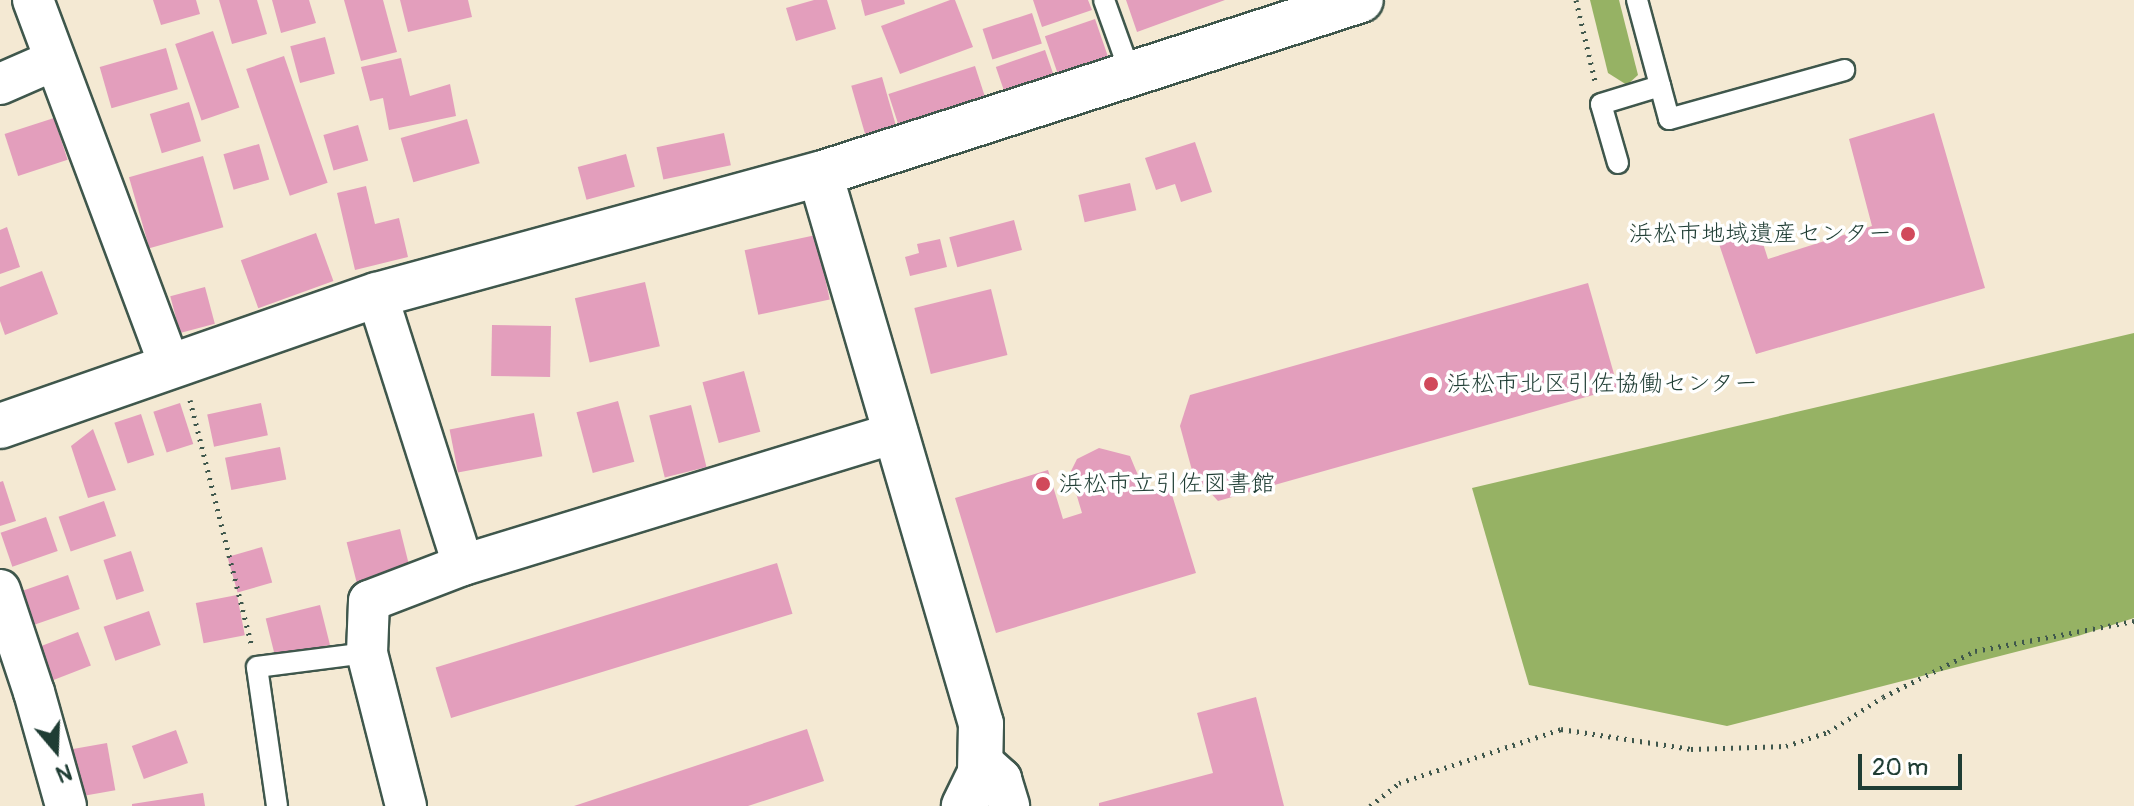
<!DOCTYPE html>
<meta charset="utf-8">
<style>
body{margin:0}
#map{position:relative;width:2134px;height:806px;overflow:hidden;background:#f4e9d3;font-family:Pangolin,"Klee One",sans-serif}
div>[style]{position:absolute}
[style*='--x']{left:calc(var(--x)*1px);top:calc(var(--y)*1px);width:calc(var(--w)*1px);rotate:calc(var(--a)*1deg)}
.forest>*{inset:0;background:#96b264}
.building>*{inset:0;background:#e39ebc;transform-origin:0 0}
.path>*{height:5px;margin-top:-2.5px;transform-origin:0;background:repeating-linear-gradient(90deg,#3f574c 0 2px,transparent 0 8px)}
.roads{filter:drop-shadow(2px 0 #3f574c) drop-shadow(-2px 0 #3f574c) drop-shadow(0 2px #3f574c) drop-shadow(0 -2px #3f574c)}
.lane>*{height:20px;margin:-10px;padding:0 10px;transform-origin:10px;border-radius:10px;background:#fff}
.street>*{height:40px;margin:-20px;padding:0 20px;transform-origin:20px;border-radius:20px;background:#fff}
.secondary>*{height:44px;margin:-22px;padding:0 22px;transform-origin:22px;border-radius:22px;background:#fff}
.dots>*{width:22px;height:22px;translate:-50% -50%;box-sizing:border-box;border:4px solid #fff;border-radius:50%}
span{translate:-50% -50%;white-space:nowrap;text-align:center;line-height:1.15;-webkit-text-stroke:7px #fff;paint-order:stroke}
.poi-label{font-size:24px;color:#1f3d34}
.right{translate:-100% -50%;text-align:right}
.left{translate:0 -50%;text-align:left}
.north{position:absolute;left:16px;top:710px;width:80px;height:80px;-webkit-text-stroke:6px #fff;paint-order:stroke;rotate:161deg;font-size:22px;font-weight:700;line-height:32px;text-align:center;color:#1f3d34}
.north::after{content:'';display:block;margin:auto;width:28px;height:36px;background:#1f3d34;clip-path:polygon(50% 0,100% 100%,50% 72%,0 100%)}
.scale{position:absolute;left:1858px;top:754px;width:104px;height:36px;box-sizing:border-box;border:4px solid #1f3d34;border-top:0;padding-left:10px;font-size:24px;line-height:28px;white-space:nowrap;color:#1f3d34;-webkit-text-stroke:6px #fff;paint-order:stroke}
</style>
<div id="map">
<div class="forest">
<i style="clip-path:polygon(1590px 0,1619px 0,1638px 75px,1627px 85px,1608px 73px)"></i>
<i style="clip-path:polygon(2134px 333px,2134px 618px,2078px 636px,1727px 726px,1529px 685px,1472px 488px)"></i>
</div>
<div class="building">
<i style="clip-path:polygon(153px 0,196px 0,200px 14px,161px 25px)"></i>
<i style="clip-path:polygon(219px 0,257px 0,267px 34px,232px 44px)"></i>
<i style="clip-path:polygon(272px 0,309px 0,316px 23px,281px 33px)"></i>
<i style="clip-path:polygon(344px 0,383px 0,397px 52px,361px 61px)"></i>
<i style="clip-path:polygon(400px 0,468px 0,472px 17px,408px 32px)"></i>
<i style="clip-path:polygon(814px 0,827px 0,836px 29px,796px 41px,786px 8px)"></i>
<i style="clip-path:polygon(861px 0,904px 0,905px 4px,865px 16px)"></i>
<i style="clip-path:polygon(950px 0,955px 0,973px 47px,900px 74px,881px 26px)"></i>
<i style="clip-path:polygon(1033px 0,1088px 0,1092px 10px,1042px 27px)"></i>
<i style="clip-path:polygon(1126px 0,1225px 0,1137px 32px)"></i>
<i style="left:1032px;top:13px;width:32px;height:52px;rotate:72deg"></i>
<i style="left:1095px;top:19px;width:46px;height:53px;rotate:71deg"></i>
<i style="left:213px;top:31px;width:81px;height:40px;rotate:71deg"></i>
<i style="left:325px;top:37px;width:38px;height:36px;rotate:75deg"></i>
<i style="left:166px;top:48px;width:43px;height:69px;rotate:74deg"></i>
<i style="left:1045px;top:50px;width:31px;height:52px;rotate:71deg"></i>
<i style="left:284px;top:56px;width:134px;height:40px;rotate:71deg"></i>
<i style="clip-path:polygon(401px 58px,410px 96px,450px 84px,456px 116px,389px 130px,383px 98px,370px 101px,361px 67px)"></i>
<i style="left:975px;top:66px;width:33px;height:91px;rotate:72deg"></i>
<i style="left:882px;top:77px;width:51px;height:32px;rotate:74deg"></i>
<i style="left:189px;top:102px;width:41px;height:41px;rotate:73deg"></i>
<i style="clip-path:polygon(1934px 113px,1985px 288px,1756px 354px,1718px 241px,1758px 228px,1768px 259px,1872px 226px,1849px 139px)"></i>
<i style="left:54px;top:118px;width:44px;height:52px;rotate:72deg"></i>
<i style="left:467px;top:119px;width:46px;height:69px;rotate:74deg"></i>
<i style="left:358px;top:125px;width:37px;height:36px;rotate:74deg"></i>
<i style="left:724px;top:133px;width:33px;height:69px;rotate:78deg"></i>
<i style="clip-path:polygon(1195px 142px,1212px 192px,1181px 202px,1175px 184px,1156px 190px,1145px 158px)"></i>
<i style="left:259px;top:144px;width:37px;height:37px;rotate:74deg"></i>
<i style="left:626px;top:154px;width:34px;height:50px;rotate:75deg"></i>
<i style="left:203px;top:156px;width:74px;height:77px;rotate:74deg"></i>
<i style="left:1130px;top:183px;width:28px;height:53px;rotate:77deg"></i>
<i style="clip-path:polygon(366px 186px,375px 224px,399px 218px,408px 257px,355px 270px,337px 193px)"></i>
<i style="left:1014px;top:220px;width:31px;height:67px;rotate:75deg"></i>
<i style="clip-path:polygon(7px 227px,20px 267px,0 274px,0 230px)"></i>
<i style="left:316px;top:233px;width:51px;height:80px;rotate:70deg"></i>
<i style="left:816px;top:235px;width:66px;height:73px;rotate:78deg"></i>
<i style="clip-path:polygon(940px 239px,947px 267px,910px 276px,905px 257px,919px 253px,917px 244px)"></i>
<i style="clip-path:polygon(42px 271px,58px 314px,5px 335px,0 321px,0 287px)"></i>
<i style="left:645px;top:282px;width:66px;height:72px;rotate:77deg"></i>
<i style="clip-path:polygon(1588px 283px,1618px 388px,1218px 501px,1193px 474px,1180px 426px,1190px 395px)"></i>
<i style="left:205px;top:287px;width:38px;height:36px;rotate:75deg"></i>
<i style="left:991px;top:289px;width:68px;height:79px;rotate:76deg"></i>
<i style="left:492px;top:325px;width:59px;height:51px;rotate:1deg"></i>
<i style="left:744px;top:371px;width:63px;height:43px;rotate:75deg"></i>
<i style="left:618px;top:401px;width:63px;height:43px;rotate:75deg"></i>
<i style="left:180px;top:403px;width:43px;height:28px;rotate:72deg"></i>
<i style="left:261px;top:403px;width:33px;height:55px;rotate:78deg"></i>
<i style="left:691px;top:405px;width:64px;height:43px;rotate:76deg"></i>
<i style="left:534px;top:413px;width:44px;height:86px;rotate:79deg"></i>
<i style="left:141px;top:414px;width:43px;height:28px;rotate:72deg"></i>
<i style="clip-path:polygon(93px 429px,116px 490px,88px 498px,71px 446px)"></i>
<i style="left:280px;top:447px;width:33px;height:56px;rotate:79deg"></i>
<i style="clip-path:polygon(1099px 448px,1130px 456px,1145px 492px,1169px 485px,1196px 573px,996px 633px,955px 498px,1048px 470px,1063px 519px,1082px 513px,1070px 473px,1077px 459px)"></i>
<i style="clip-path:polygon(3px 481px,16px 521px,0 526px,0 482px)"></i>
<i style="left:104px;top:501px;width:37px;height:48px;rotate:71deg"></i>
<i style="left:46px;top:517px;width:36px;height:48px;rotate:71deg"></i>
<i style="left:400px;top:529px;width:41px;height:55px;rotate:76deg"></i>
<i style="left:262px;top:547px;width:37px;height:36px;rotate:74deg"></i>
<i style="left:131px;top:551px;width:42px;height:29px;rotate:72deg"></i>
<i style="left:777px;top:563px;width:53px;height:357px;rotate:73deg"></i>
<i style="left:68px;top:575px;width:36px;height:48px;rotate:71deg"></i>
<i style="left:237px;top:595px;width:41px;height:42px;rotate:79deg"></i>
<i style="left:320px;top:605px;width:41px;height:56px;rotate:76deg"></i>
<i style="left:149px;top:611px;width:36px;height:48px;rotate:71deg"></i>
<i style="left:78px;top:632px;width:36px;height:47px;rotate:69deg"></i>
<i style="clip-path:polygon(1256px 697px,1284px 806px,1099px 806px,1099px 803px,1213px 773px,1197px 713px)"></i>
<i style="clip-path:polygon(807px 729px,824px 781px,748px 806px,574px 806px)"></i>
<i style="left:176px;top:730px;width:35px;height:47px;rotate:70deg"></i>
<i style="left:107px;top:743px;width:48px;height:36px;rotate:80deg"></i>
<i style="clip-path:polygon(203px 793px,205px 806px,132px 806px,132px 804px)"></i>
</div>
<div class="path">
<i style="--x:1576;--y:0;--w:83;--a:76.8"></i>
<i style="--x:190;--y:400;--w:251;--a:75.9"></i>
<i style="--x:1370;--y:806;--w:37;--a:-38"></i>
<i style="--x:1399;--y:783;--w:171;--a:-18.4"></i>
<i style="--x:1561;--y:729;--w:132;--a:8.7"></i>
<i style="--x:1691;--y:749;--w:95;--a:-1.8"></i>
<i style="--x:1786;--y:746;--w:44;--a:-18.4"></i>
<i style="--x:1828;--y:732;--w:65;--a:-32.5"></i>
<i style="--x:1883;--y:697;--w:103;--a:-26.6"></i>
<i style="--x:1975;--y:651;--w:162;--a:-10.7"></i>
</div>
<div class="roads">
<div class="lane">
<i style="--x:1104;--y:0;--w:80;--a:70.2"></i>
<i style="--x:1637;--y:0;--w:123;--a:74.9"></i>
<i style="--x:1669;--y:119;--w:182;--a:-15.6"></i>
<i style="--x:1618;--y:163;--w:61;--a:-106.1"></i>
<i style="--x:1601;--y:104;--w:62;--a:-17"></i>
<i style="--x:277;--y:806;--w:140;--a:-98.2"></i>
<i style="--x:257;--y:667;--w:111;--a:-7.3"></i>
</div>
<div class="street">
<i style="--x:33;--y:0;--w:391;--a:69.5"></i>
<i style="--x:0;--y:84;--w:60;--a:-23.6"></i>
<i style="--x:377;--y:295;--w:283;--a:72.3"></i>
<i style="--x:0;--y:590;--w:108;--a:71.6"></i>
<i style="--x:34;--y:692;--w:118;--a:74.3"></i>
<i style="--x:979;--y:759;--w:30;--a:42"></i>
<i style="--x:1001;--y:779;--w:28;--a:73"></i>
<i style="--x:406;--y:806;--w:158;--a:-104.3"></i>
<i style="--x:367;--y:653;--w:52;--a:-87.8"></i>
<i style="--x:369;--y:601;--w:101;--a:-21"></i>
<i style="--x:463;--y:565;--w:454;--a:-17"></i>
</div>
<div class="secondary">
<i style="--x:820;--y:174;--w:573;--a:73.68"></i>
<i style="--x:981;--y:724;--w:49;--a:91.2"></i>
<i style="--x:980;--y:773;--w:37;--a:116"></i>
<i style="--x:0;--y:426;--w:399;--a:-19.2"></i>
<i style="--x:377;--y:295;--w:459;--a:-15.3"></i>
<i style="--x:820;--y:174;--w:568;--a:-17.83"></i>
</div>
</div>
<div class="dots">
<i style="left:1908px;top:234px;background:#d1495b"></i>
<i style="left:1431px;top:384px;background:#d1495b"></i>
<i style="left:1043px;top:484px;background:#d1495b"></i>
</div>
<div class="poi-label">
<span class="right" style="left:1892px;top:234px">浜松市地域遺産センター</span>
<span class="left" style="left:1447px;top:384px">浜松市北区引佐協働センター</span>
<span class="left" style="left:1059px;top:484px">浜松市立引佐図書館</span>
</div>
<div class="north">N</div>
<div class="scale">20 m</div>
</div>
